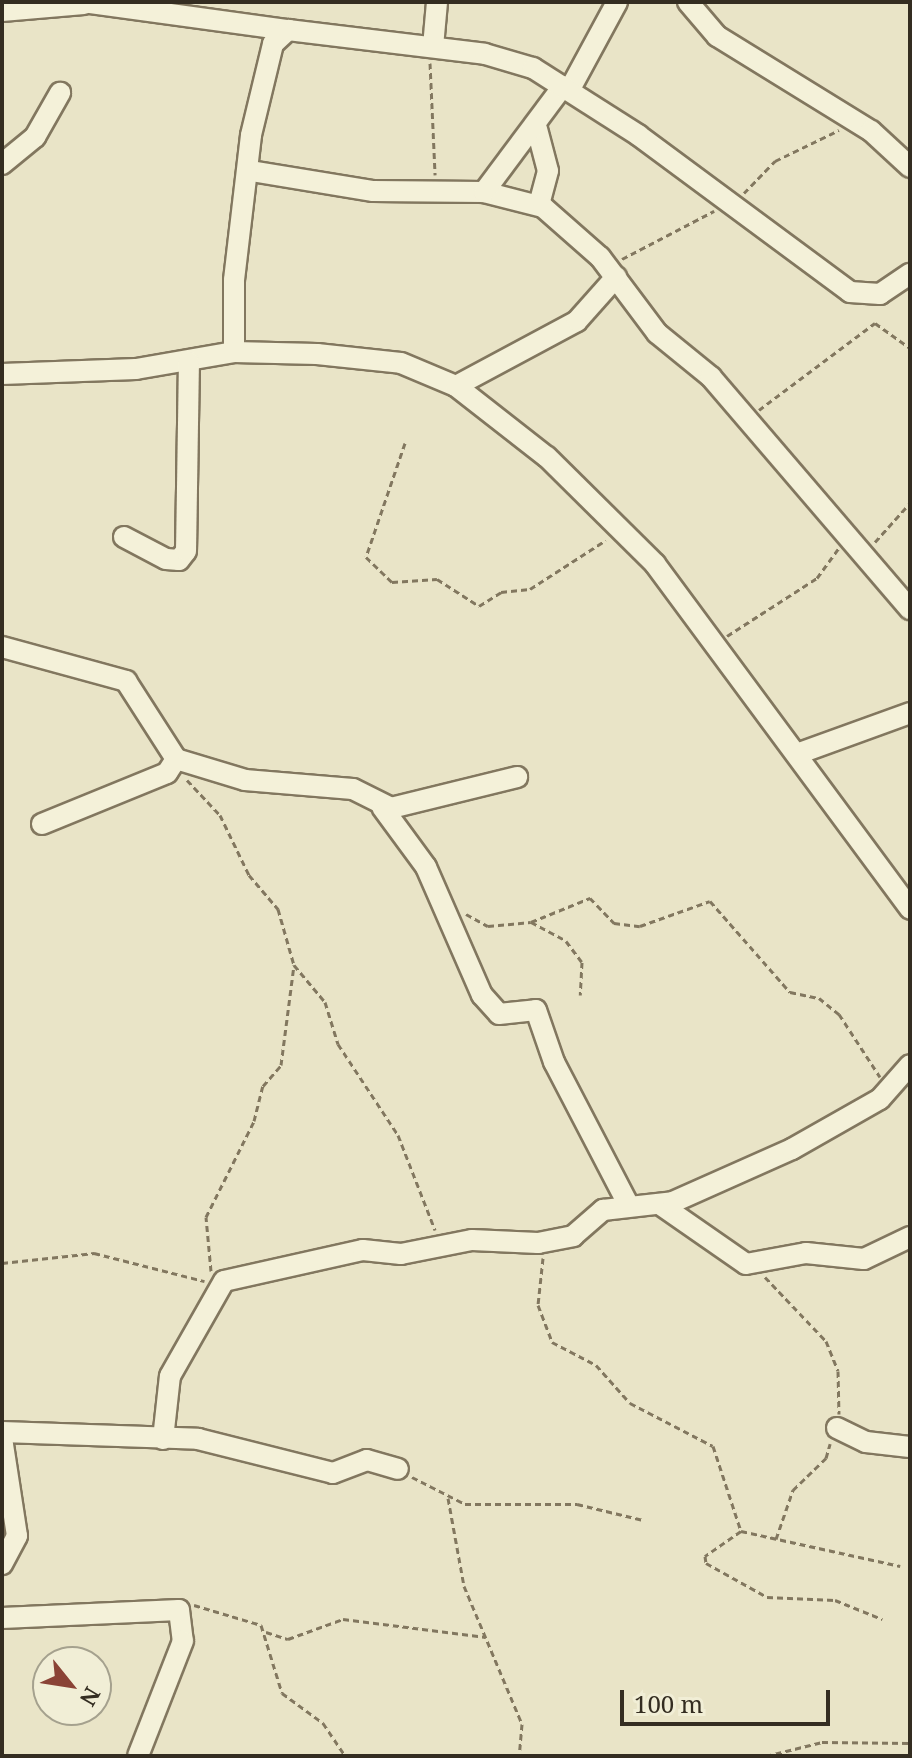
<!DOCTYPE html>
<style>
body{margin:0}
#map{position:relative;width:912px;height:1758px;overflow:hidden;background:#e9e4c7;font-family:"Noto Serif",serif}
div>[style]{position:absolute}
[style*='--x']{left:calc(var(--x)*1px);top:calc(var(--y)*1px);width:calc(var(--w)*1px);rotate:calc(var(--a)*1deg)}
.path>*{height:3px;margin-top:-1.5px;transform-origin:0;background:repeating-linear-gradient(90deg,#82775f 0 6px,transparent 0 10px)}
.roads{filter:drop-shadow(2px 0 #82775f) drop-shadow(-2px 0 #82775f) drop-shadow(0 2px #82775f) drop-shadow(0 -2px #82775f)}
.minor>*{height:20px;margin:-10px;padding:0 10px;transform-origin:10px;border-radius:10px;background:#f4f1d9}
span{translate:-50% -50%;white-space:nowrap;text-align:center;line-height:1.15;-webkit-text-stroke:6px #f1eed6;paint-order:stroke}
.frame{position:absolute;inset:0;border:4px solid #342d21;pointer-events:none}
.north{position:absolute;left:32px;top:1646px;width:80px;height:80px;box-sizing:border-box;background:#f1eed6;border:2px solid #a5a18e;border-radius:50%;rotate:120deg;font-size:22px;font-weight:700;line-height:32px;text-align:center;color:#342d21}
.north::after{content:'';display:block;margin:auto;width:28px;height:36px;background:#8a4336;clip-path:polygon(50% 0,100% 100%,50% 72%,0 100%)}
.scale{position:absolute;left:620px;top:1690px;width:210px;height:36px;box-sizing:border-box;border:4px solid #342d21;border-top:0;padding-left:10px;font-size:24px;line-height:28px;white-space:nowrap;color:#342d21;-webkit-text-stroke:6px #f1eed6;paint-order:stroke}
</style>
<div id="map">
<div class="path">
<i style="--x:430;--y:63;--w:112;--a:87.4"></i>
<i style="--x:744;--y:193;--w:45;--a:-45.9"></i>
<i style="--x:775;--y:161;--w:71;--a:-25.8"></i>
<i style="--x:622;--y:259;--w:104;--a:-27.6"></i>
<i style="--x:759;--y:410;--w:145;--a:-36.9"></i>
<i style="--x:875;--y:323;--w:43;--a:35.5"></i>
<i style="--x:405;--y:443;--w:120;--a:108.9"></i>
<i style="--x:366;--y:557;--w:36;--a:44"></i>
<i style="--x:392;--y:582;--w:45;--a:-3.8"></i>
<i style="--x:437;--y:579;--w:50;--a:32.7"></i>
<i style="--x:479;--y:606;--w:26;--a:-32"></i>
<i style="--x:501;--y:592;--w:29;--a:-6"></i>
<i style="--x:530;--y:589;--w:90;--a:-32.8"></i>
<i style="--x:875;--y:542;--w:52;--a:-48.1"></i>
<i style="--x:727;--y:636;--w:107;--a:-32.8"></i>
<i style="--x:817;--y:578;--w:37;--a:-54"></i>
<i style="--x:187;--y:780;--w:48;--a:46.7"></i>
<i style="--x:220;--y:815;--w:67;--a:64.2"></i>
<i style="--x:249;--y:875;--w:45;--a:49.5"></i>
<i style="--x:278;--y:909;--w:58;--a:74.1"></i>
<i style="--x:294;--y:965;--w:48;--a:50"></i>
<i style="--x:325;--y:1002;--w:44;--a:72.8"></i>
<i style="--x:338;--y:1044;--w:109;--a:56.6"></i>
<i style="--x:398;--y:1135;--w:102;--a:68.7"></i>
<i style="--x:466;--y:914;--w:25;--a:29"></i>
<i style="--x:488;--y:926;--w:43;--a:-5.3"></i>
<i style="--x:531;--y:922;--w:40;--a:28"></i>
<i style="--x:566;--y:941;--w:26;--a:53"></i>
<i style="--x:582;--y:962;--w:33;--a:93"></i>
<i style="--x:531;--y:922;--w:64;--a:-22.1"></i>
<i style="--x:590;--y:898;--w:35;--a:46"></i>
<i style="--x:614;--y:923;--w:26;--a:7"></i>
<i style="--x:640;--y:926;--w:74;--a:-19.7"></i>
<i style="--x:710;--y:901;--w:121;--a:48.7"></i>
<i style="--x:790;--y:992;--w:30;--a:12"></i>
<i style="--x:819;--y:998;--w:26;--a:39"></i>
<i style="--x:839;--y:1014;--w:75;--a:56.9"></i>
<i style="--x:543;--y:1258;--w:47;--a:96.1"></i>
<i style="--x:538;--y:1305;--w:40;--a:69"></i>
<i style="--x:552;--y:1342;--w:50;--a:27.6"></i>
<i style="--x:596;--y:1365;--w:51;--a:48.2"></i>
<i style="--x:630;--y:1403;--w:93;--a:27.4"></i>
<i style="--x:713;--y:1446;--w:89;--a:71.8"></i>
<i style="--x:741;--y:1531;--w:163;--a:12.4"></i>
<i style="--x:2;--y:1263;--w:93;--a:-6.2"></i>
<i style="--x:94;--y:1253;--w:114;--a:14.3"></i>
<i style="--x:211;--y:1271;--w:54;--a:-95.3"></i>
<i style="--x:206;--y:1217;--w:107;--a:-63.4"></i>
<i style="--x:254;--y:1121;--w:36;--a:-76"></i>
<i style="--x:263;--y:1086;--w:28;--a:-49"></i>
<i style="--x:281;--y:1065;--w:101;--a:-82.6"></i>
<i style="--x:765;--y:1277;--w:88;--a:46.4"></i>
<i style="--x:826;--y:1341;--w:32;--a:68"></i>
<i style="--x:838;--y:1371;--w:43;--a:88.7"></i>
<i style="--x:412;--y:1477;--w:59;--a:27"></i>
<i style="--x:465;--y:1504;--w:112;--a:0"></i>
<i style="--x:577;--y:1504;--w:68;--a:13.6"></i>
<i style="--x:448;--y:1498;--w:89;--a:79.7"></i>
<i style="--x:464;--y:1586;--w:150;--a:67.2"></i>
<i style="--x:522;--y:1724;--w:32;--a:95"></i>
<i style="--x:741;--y:1531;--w:44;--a:145.2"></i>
<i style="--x:705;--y:1556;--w:7;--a:82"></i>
<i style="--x:706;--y:1563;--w:70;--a:29.1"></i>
<i style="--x:767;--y:1597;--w:68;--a:2.5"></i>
<i style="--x:835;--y:1600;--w:51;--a:22"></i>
<i style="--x:776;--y:1539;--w:52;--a:-70.9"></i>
<i style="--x:793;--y:1490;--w:46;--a:-44.1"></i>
<i style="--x:826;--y:1458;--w:15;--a:-74"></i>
<i style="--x:194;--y:1605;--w:70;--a:16.6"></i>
<i style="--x:261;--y:1625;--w:71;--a:72.8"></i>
<i style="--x:282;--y:1693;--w:51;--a:36.2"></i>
<i style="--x:323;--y:1723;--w:40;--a:56"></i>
<i style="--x:266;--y:1632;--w:23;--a:18"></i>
<i style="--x:288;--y:1639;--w:59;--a:-20"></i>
<i style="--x:343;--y:1619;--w:144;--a:7.2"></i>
<i style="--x:766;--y:1756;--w:58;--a:-14"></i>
<i style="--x:822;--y:1742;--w:88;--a:0.7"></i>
</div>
<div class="roads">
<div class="minor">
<i style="--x:83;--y:2;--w:207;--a:7.8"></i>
<i style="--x:688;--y:2;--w:45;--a:49.5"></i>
<i style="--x:717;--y:36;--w:181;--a:31.7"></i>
<i style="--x:871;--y:131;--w:53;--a:42.7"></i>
<i style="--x:2;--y:11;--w:82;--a:-4.9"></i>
<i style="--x:433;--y:47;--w:45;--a:-84.9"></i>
<i style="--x:570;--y:89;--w:99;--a:-61.6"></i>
<i style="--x:537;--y:129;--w:43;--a:75.3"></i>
<i style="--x:548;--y:171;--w:35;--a:105"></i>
<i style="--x:2;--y:164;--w:43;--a:-39.3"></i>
<i style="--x:35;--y:137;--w:51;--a:-60.4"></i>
<i style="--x:251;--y:171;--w:124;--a:9.3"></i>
<i style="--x:373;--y:191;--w:111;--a:0.5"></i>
<i style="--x:484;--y:192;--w:61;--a:14.3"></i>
<i style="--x:543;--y:207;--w:76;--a:41.3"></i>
<i style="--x:600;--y:257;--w:95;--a:53.1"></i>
<i style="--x:657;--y:333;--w:70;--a:39.2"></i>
<i style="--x:711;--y:377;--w:306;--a:49.4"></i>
<i style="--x:484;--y:192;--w:132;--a:-53.3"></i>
<i style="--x:234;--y:352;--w:72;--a:-90"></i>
<i style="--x:234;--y:280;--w:146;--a:-83.3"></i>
<i style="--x:251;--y:135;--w:94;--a:-76.4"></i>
<i style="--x:273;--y:44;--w:21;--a:-43"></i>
<i style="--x:288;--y:30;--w:198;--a:6.9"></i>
<i style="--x:485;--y:54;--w:50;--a:16.3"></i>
<i style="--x:533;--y:68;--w:125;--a:32.5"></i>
<i style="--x:638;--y:135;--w:264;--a:36.5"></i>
<i style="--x:850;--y:292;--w:30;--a:4"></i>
<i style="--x:880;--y:294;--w:36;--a:-34"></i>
<i style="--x:2;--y:374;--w:134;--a:-2.1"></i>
<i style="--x:136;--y:369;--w:99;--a:-9.8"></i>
<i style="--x:234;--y:352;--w:83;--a:1.4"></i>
<i style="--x:317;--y:354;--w:84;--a:6.1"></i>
<i style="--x:401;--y:363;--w:60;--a:22.7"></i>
<i style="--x:456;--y:386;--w:115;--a:38"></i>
<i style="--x:547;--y:457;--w:152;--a:44.7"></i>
<i style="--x:655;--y:564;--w:429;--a:53.5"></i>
<i style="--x:456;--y:386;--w:137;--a:-28.2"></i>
<i style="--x:577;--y:321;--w:59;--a:-48.4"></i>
<i style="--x:124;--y:537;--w:47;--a:27.6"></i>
<i style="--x:166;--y:559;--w:13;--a:4"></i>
<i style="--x:179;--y:560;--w:11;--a:-52"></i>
<i style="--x:186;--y:551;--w:189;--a:-89.1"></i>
<i style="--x:2;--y:647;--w:129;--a:15.3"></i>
<i style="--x:126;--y:681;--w:93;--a:57.3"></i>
<i style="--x:176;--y:759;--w:72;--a:16.9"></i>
<i style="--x:245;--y:780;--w:108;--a:4.8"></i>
<i style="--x:353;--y:789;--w:42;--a:26.6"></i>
<i style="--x:391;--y:808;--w:130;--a:-13.8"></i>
<i style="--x:797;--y:754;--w:120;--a:-19.9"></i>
<i style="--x:382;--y:807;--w:74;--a:53.7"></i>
<i style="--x:426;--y:867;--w:140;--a:66.4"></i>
<i style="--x:482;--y:995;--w:25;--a:48"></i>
<i style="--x:499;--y:1014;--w:37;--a:-6"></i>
<i style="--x:536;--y:1010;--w:55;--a:70.9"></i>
<i style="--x:554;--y:1062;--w:162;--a:62.5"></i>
<i style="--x:42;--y:824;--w:135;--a:-22.2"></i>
<i style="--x:167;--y:773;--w:17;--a:-57"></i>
<i style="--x:661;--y:1205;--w:103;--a:34.8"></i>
<i style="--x:746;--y:1264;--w:61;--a:-10.4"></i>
<i style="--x:806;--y:1253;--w:58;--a:5.9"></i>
<i style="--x:864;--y:1259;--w:51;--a:-25.6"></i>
<i style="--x:837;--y:1428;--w:32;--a:26"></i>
<i style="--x:866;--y:1442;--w:44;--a:6.5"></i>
<i style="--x:2;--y:1432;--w:196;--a:2"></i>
<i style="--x:198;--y:1439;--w:139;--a:14.1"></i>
<i style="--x:333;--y:1473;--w:36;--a:-21"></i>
<i style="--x:367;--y:1460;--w:32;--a:16"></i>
<i style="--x:2;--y:1438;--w:99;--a:81.3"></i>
<i style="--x:17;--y:1536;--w:32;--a:118"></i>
<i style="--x:163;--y:1439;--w:63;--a:-83.7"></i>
<i style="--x:170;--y:1376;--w:109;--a:-60.4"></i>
<i style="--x:224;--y:1281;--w:142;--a:-12.6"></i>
<i style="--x:363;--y:1250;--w:38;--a:6"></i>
<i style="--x:401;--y:1254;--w:72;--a:-11.2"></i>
<i style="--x:472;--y:1240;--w:66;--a:2.6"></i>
<i style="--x:538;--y:1243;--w:36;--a:-11"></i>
<i style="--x:573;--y:1236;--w:40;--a:-41"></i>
<i style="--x:603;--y:1210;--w:70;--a:-6.5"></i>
<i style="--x:673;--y:1202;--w:130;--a:-24"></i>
<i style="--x:792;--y:1149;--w:101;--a:-29.6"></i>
<i style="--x:880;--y:1099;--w:45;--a:-48.6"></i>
<i style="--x:2;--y:1618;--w:177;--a:-2.6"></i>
<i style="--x:179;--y:1610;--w:31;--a:83"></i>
<i style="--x:183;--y:1641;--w:123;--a:111.4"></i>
</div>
</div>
<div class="frame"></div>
<div class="north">N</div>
<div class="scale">100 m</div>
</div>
